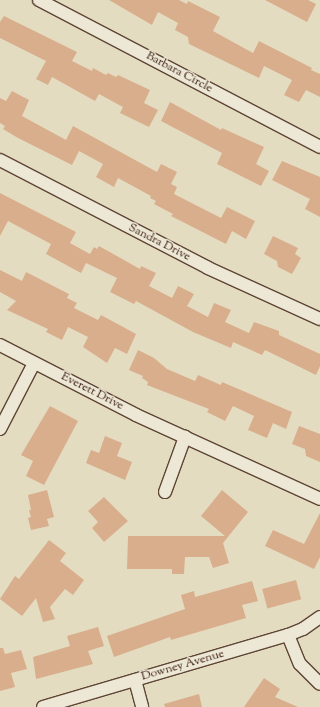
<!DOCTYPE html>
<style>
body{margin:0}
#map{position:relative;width:320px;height:707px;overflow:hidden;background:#e4dcc0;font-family:"Sorts Mill Goudy",serif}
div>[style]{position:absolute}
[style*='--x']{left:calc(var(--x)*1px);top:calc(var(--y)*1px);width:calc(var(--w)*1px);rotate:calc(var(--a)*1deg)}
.building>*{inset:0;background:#d9ae8c;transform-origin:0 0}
.roads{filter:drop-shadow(1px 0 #5e4535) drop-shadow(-1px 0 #5e4535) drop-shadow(0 1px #5e4535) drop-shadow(0 -1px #5e4535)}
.street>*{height:12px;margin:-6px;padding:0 6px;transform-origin:6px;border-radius:6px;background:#ede8d6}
span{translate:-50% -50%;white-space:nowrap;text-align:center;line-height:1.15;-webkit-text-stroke:3px #ede8d6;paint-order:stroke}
.street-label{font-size:12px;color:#321307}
</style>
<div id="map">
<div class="building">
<i style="clip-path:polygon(109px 0,179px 0,187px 4px,188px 1px,220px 17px,213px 31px,253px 53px,259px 41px,312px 68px,311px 70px,320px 74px,320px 97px,306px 90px,299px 102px,284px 95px,292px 80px,264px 66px,259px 78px,189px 44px,188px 37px,175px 30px,178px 23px,158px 12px,152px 25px)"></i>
<i style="clip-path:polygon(265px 0,308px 0,316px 4px,307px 22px)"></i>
<i style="clip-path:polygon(4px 16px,77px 52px,72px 61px,92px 71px,93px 68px,106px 75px,108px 73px,116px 77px,118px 75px,150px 90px,144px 103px,158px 110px,149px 127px,120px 113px,123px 107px,99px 94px,95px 101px,52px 77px,48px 85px,36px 79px,46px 61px,0 38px,0 22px)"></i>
<i style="clip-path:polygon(12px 91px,29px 100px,22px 116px,66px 140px,73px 126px,157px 172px,161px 164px,177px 172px,171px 184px,177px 187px,174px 194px,221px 218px,227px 207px,255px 221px,246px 239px,232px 231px,226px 244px,171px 216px,173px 214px,154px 204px,156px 201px,150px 198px,151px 196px,118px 178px,114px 187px,96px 177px,103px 164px,79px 151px,72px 165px,18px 138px,3px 129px,5px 126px,0 123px,0 98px,6px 101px)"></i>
<i style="clip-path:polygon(170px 102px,221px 130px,222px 128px,264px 147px,256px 164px,269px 171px,261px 186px,217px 164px,222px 153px,161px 121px)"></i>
<i style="clip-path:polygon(282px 161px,320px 177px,320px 217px,305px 209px,310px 199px,272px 180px)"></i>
<i style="clip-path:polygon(0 193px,76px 232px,70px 243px,90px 254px,94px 247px,97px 249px,99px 246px,140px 269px,141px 266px,156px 273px,149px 286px,172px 298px,178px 286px,194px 294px,187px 306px,208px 317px,214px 303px,231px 310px,225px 322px,249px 333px,254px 322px,279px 331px,279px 335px,320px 354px,320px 366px,316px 375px,265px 350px,262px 355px,233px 342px,231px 348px,193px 332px,136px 301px,134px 304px,110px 292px,117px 278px,86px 263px,81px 273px,46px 254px,51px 244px,8px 221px,0 236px)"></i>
<i style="clip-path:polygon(273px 236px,298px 248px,295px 254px,301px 258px,292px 274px,278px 267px,277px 261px,264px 254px)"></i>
<i style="clip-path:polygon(0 270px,22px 281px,26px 272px,69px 294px,67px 298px,77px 303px,74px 308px,98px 320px,101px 315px,136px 334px,127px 354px,115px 348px,107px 363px,83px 347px,88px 337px,68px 327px,62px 340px,46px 332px,48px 329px,7px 310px,16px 301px,0 292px)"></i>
<i style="clip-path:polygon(138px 350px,154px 358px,167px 369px,195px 381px,198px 375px,221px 385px,222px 382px,292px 412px,286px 429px,273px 423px,267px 438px,248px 430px,254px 416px,233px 406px,225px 421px,207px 412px,209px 409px,147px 385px,148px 382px,142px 378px,143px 376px,129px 370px)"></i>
<i style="clip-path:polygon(50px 406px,78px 421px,44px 485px,26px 476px,33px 461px,21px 455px)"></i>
<i style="clip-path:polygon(299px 426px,320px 434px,320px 462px,306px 456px,305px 449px,292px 444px)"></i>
<i style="clip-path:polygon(105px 436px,122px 443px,117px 456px,132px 462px,125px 480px,86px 463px,91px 450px,99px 453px)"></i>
<i style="clip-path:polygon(47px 490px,54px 517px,47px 519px,49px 526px,31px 530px,28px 518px,31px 517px,29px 510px,31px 510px,28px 495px)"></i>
<i style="clip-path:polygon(222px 490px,248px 512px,223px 543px,229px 563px,213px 568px,209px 557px,185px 557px,184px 574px,172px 574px,172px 569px,127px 569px,128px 536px,225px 536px,201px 516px)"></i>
<i style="clip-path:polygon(104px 497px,128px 521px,104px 542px,92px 528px,98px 522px,88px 511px)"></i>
<i style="clip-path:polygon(320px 513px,320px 557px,314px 569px,265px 546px,273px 530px,304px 544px)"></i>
<i style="clip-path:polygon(49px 540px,66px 553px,60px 561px,84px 580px,73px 595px,65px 589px,50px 607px,55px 619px,43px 622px,36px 598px,22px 616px,0 599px,15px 576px,19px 579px)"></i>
<i style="left:296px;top:580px;width:20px;height:35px;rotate:75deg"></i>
<i style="clip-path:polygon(252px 581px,258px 601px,242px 605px,246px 618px,171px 640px,170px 637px,114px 657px,107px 636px,185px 609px,181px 595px,194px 591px,195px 597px)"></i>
<i style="clip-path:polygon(98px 627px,104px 646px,88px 651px,93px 664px,36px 679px,33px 657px,70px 646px,67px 636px)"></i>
<i style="clip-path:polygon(0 648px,3px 648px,5px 654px,21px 650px,27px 669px,11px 673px,15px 687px,0 691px)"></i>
<i style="clip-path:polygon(264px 678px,280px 689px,275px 697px,298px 707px,244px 707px)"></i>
<i style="clip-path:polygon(199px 694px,202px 707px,165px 707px,164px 704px)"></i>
</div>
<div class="roads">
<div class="street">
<i style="--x:39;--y:0;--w:317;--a:27.6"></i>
<i style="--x:0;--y:160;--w:234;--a:27.4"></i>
<i style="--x:208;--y:268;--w:123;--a:24.5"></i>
<i style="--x:0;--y:345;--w:153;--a:27.2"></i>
<i style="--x:136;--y:415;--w:202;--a:24.5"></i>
<i style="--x:0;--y:429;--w:74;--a:-62.7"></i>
<i style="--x:165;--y:492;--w:59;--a:-70"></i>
<i style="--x:288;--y:635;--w:31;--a:68"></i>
<i style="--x:300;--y:664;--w:28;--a:45"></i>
<i style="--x:135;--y:680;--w:28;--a:75"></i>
<i style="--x:43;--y:707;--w:255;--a:-16.4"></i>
<i style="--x:288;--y:635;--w:16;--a:-22"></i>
<i style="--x:303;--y:629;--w:21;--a:-35"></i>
</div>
</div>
<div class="street-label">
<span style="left:179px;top:73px;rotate:28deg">Barbara Circle</span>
<span style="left:159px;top:243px;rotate:27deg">Sandra Drive</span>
<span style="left:92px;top:392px;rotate:27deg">Everett Drive</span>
<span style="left:183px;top:666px;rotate:-16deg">Downey Avenue</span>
</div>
</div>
